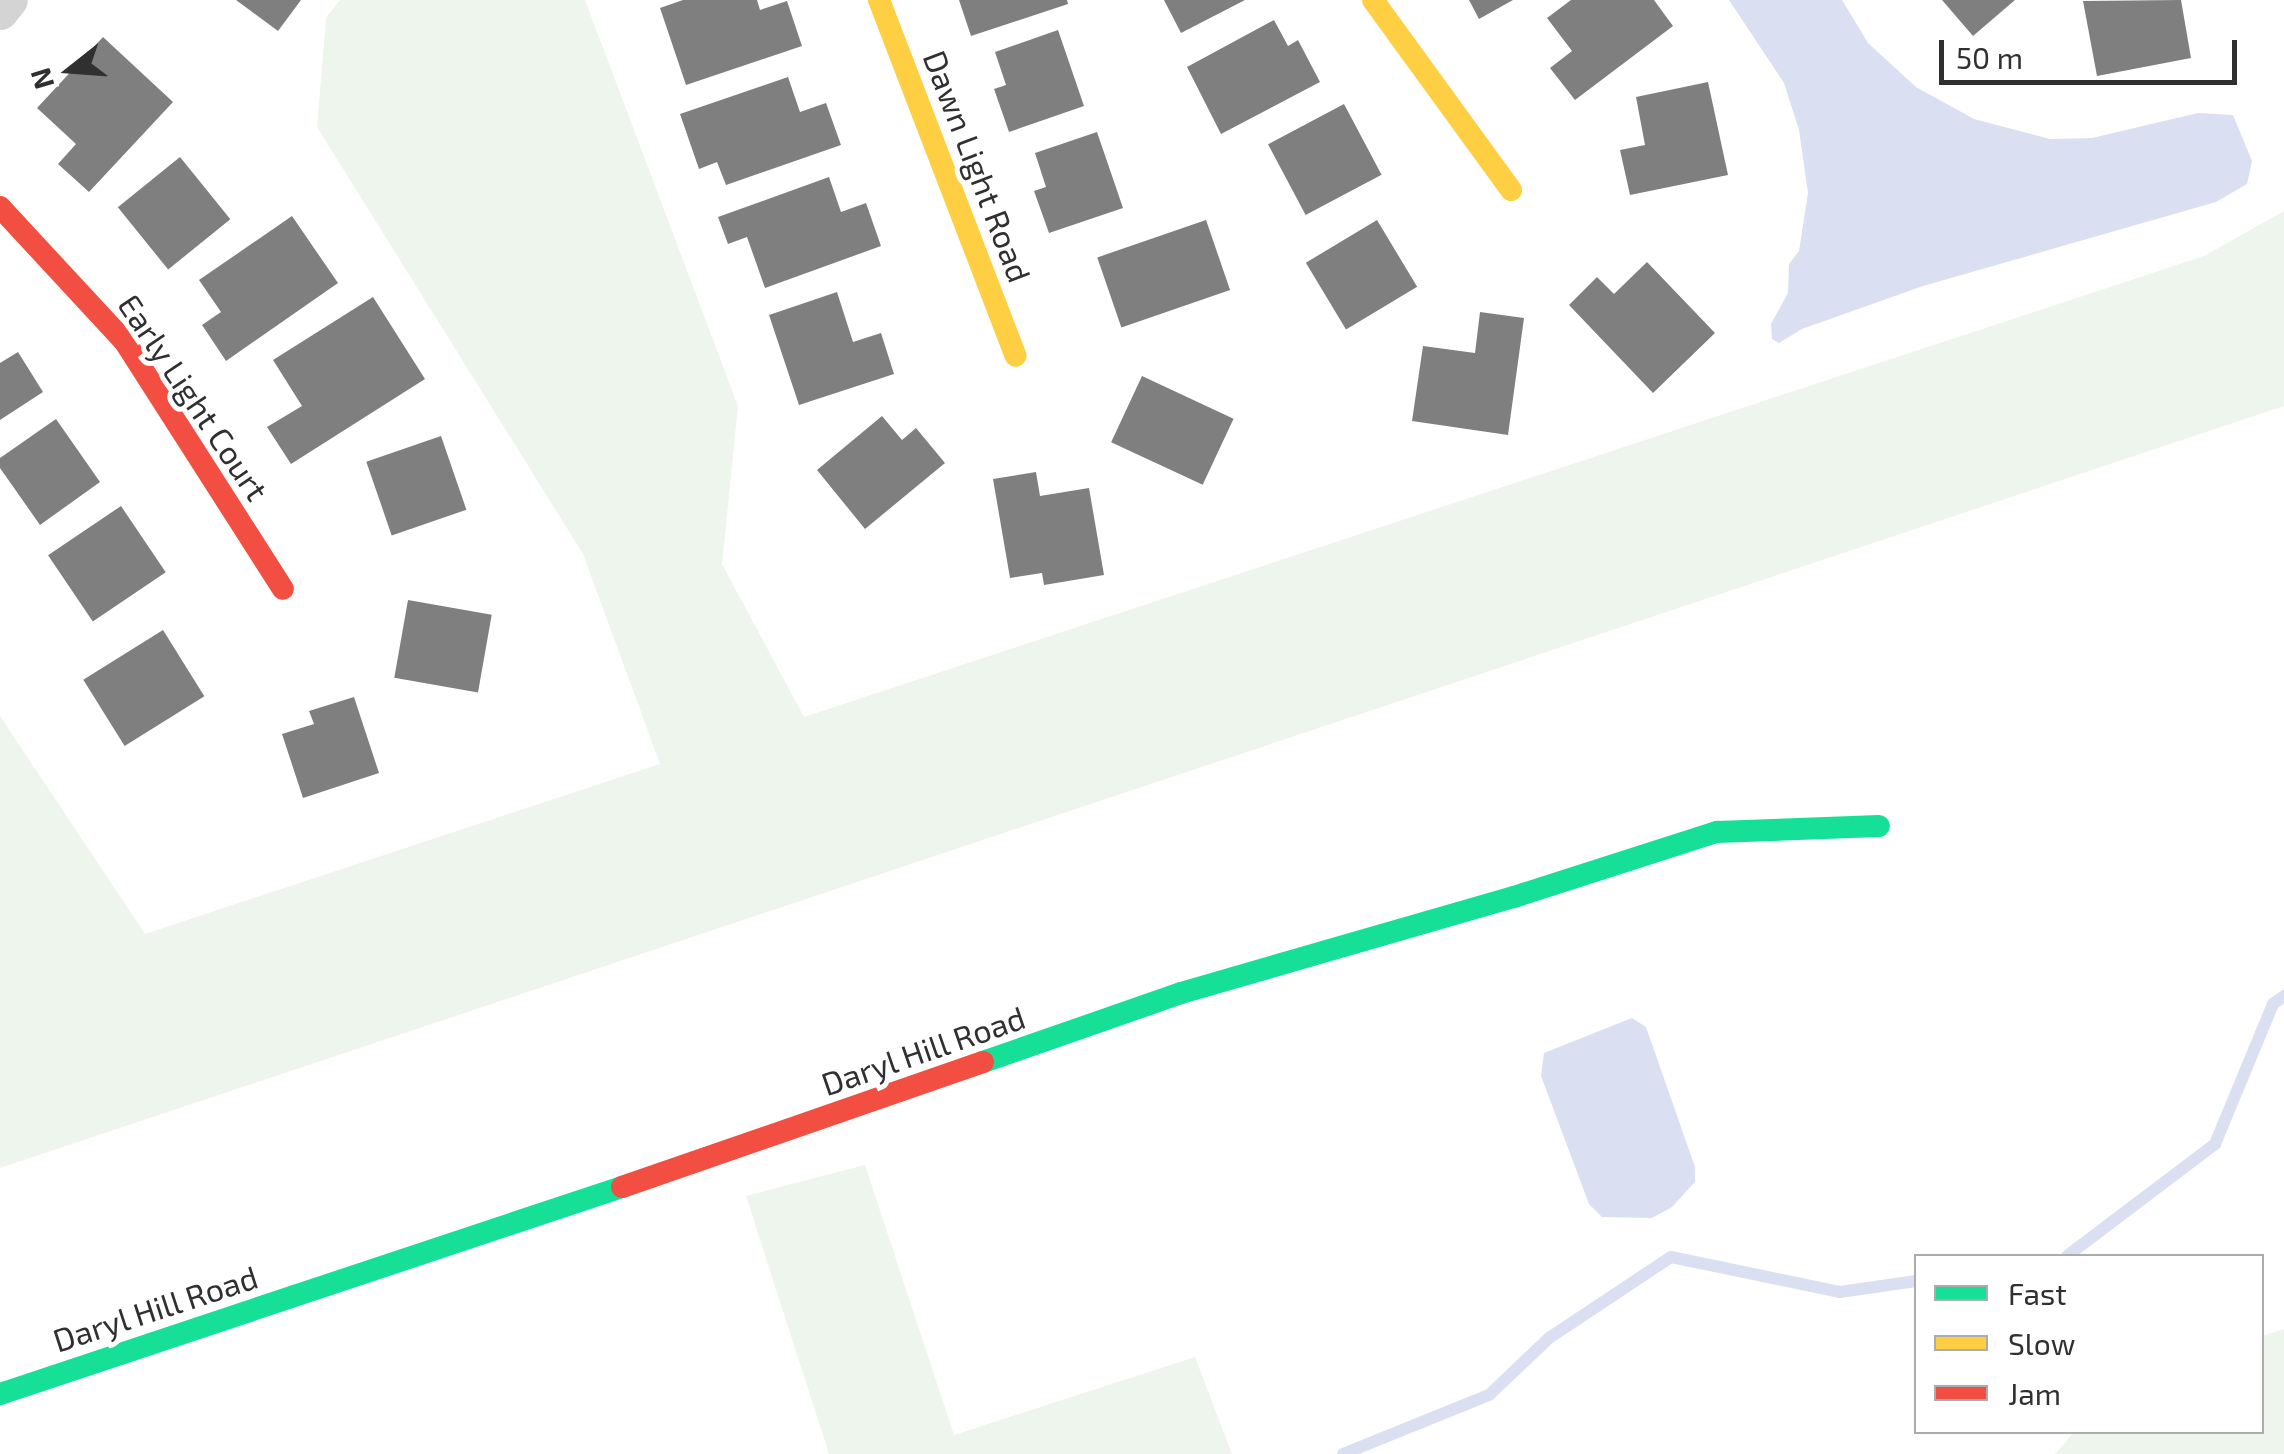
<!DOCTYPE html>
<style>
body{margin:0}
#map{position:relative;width:2284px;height:1454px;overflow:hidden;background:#fff;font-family:"Exo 2",sans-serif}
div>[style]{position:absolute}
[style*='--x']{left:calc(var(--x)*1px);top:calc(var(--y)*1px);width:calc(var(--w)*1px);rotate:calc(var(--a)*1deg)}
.green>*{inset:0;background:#eef5ed}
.water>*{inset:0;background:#dae0f2}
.stream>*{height:12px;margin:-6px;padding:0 6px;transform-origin:6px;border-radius:6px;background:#dae0f2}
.building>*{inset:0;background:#7f7f7f;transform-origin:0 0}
.street>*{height:38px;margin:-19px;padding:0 19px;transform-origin:19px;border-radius:19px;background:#d4d4d4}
.fast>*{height:22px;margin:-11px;padding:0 11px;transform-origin:11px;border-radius:11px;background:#16e098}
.slow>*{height:22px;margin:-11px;padding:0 11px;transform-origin:11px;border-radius:11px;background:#ffcf43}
.jam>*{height:22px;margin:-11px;padding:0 11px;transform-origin:11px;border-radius:11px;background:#f24e42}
span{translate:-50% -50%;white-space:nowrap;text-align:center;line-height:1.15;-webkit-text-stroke:10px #fff;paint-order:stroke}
.street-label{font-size:32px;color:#303030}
.legend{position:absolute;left:1914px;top:1254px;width:350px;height:180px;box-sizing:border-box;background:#fff;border:2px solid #acacac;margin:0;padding:12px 18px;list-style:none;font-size:30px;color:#303030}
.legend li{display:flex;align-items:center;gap:20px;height:50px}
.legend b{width:50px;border:2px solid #acacac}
.north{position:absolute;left:20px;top:20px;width:100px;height:100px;-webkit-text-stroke:8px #fff;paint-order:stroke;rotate:253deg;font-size:28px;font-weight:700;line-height:40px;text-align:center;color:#303030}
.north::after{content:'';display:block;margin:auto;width:35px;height:45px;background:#303030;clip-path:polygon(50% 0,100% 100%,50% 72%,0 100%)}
.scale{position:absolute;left:1939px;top:40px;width:298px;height:45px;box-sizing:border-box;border:5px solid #303030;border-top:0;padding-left:12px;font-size:30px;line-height:35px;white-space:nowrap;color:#303030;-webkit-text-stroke:8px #fff;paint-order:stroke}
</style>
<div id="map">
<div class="green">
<i style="clip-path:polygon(340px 0,585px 0,738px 406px,722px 564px,804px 717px,2204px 256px,2284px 211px,2284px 406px,0 1168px,0 716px,145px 934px,660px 764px,583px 554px,317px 127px,326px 18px)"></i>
<i style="clip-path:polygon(865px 1165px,954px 1435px,1195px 1357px,1232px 1454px,829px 1454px,746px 1196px)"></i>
<i style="clip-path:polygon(2284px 1329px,2284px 1454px,2055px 1454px,2074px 1432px,2262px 1432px,2262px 1336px)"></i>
</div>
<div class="water">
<i style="clip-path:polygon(1729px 0,1842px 0,1868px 43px,1916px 87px,1974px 119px,2050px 139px,2092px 138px,2198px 113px,2233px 115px,2252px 161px,2247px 184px,2216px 202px,1923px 286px,1802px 329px,1779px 343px,1772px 339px,1771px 324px,1788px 293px,1789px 264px,1799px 251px,1808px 193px,1799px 130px,1784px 83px)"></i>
<i style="clip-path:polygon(1632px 1018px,1646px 1027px,1695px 1167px,1695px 1182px,1672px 1207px,1652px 1218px,1602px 1217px,1589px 1204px,1541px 1076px,1544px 1053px)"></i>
</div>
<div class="stream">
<i style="--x:2067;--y:1256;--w:186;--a:-37.1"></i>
<i style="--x:2215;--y:1144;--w:152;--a:-67.5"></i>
<i style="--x:2273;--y:1004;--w:14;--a:-36"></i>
<i style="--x:1343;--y:1454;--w:157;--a:-22"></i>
<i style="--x:1489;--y:1395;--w:83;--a:-43.5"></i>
<i style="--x:1549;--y:1338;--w:146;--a:-33.6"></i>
<i style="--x:1671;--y:1257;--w:173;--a:11.7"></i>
<i style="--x:1840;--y:1292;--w:77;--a:-8.2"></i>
</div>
<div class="building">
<i style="clip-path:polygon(236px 0,301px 0,278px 31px)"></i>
<i style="clip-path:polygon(683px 0,757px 0,760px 10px,787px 1px,802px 46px,686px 85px,660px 8px)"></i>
<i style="clip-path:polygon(959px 0,1067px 0,1068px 4px,971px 36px)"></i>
<i style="clip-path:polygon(1164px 0,1245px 0,1181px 33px)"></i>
<i style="clip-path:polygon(1469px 0,1513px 0,1479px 19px)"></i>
<i style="clip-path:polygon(1571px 0,1654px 0,1673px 26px,1575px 100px,1550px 68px,1572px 51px,1547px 18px)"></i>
<i style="clip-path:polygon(1942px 0,2015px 0,1973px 36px)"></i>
<i style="clip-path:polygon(2181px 0,2191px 58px,2097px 76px,2083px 1px)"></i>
<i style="clip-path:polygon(1274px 20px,1288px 46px,1298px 40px,1320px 82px,1221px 134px,1187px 67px)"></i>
<i style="clip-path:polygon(1058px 30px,1084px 106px,1009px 132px,994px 89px,1006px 85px,995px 52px)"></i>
<i style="clip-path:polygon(103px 37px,173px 102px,89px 192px,58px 164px,76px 144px,37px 108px)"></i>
<i style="clip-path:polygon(788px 77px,800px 112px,826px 103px,841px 145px,726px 185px,717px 162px,699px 169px,680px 114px)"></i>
<i style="clip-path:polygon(1708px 82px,1728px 175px,1630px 195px,1620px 150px,1645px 145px,1636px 97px)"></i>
<i style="left:1344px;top:104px;width:80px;height:86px;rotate:62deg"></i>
<i style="clip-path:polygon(1097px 132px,1123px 208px,1049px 233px,1034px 191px,1046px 187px,1035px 153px)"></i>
<i style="left:180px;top:157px;width:80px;height:80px;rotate:51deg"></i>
<i style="clip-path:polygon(829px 177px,841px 212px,866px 203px,881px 246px,765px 288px,747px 237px,728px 244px,718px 217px)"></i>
<i style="clip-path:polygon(292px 216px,338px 283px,226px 361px,202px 325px,221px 312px,199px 280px)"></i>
<i style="left:1206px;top:220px;width:74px;height:115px;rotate:71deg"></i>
<i style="left:1377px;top:220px;width:78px;height:83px;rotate:59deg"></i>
<i style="clip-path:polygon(1647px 262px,1715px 333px,1653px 393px,1569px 305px,1597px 277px,1614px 294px)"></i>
<i style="clip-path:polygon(837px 292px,853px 342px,881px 333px,894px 374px,799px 405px,769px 315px)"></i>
<i style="clip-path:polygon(373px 297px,425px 379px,291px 464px,267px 427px,302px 406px,273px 360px)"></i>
<i style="clip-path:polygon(1480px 312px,1524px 318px,1508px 435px,1412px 421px,1423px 346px,1475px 353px)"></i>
<i style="clip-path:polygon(18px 352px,43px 392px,0 420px,0 363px)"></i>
<i style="left:1142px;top:376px;width:101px;height:73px;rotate:25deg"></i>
<i style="clip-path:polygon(882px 416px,902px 440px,916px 428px,945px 463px,865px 529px,817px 470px)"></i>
<i style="clip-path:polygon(56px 419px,100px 482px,40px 525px,0 468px,0 458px)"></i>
<i style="left:441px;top:436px;width:78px;height:79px;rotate:71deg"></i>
<i style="clip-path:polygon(1036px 472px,1040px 496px,1089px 488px,1104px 575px,1044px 585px,1042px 573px,1010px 578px,993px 479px)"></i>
<i style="left:121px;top:506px;width:80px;height:88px;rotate:56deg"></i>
<i style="left:408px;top:600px;width:85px;height:79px;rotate:10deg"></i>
<i style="left:163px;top:630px;width:78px;height:94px;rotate:58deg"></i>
<i style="clip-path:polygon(354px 697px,379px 773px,303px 798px,282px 734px,314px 724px,309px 711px)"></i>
</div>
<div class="street">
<i style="--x:0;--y:11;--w:14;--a:-51"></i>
</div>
<div class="fast">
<i style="--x:983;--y:1062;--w:210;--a:-19.2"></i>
<i style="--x:1181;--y:993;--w:347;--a:-16.1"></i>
<i style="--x:1514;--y:897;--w:213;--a:-17.8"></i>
<i style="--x:1717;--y:832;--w:162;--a:-2.1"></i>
<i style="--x:0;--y:1394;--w:656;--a:-18.41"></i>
</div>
<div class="slow">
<i style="--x:879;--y:0;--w:381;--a:69"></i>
<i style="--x:1373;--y:0;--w:235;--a:54"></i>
</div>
<div class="jam">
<i style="--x:0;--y:207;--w:184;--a:47.2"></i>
<i style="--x:125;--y:342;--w:293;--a:57.4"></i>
<i style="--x:622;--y:1187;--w:382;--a:-19.1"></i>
</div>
<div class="street-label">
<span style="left:978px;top:166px;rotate:69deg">Dawn Light Road</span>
<span style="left:194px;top:397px;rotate:56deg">Early Light Court</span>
<span style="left:923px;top:1050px;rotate:-19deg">Daryl Hill Road</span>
<span style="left:155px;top:1308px;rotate:-18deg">Daryl Hill Road</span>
</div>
<ul class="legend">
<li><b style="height:12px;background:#16e098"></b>Fast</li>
<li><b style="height:12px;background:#ffcf43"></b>Slow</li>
<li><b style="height:12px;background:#f24e42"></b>Jam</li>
</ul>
<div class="north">N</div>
<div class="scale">50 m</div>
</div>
